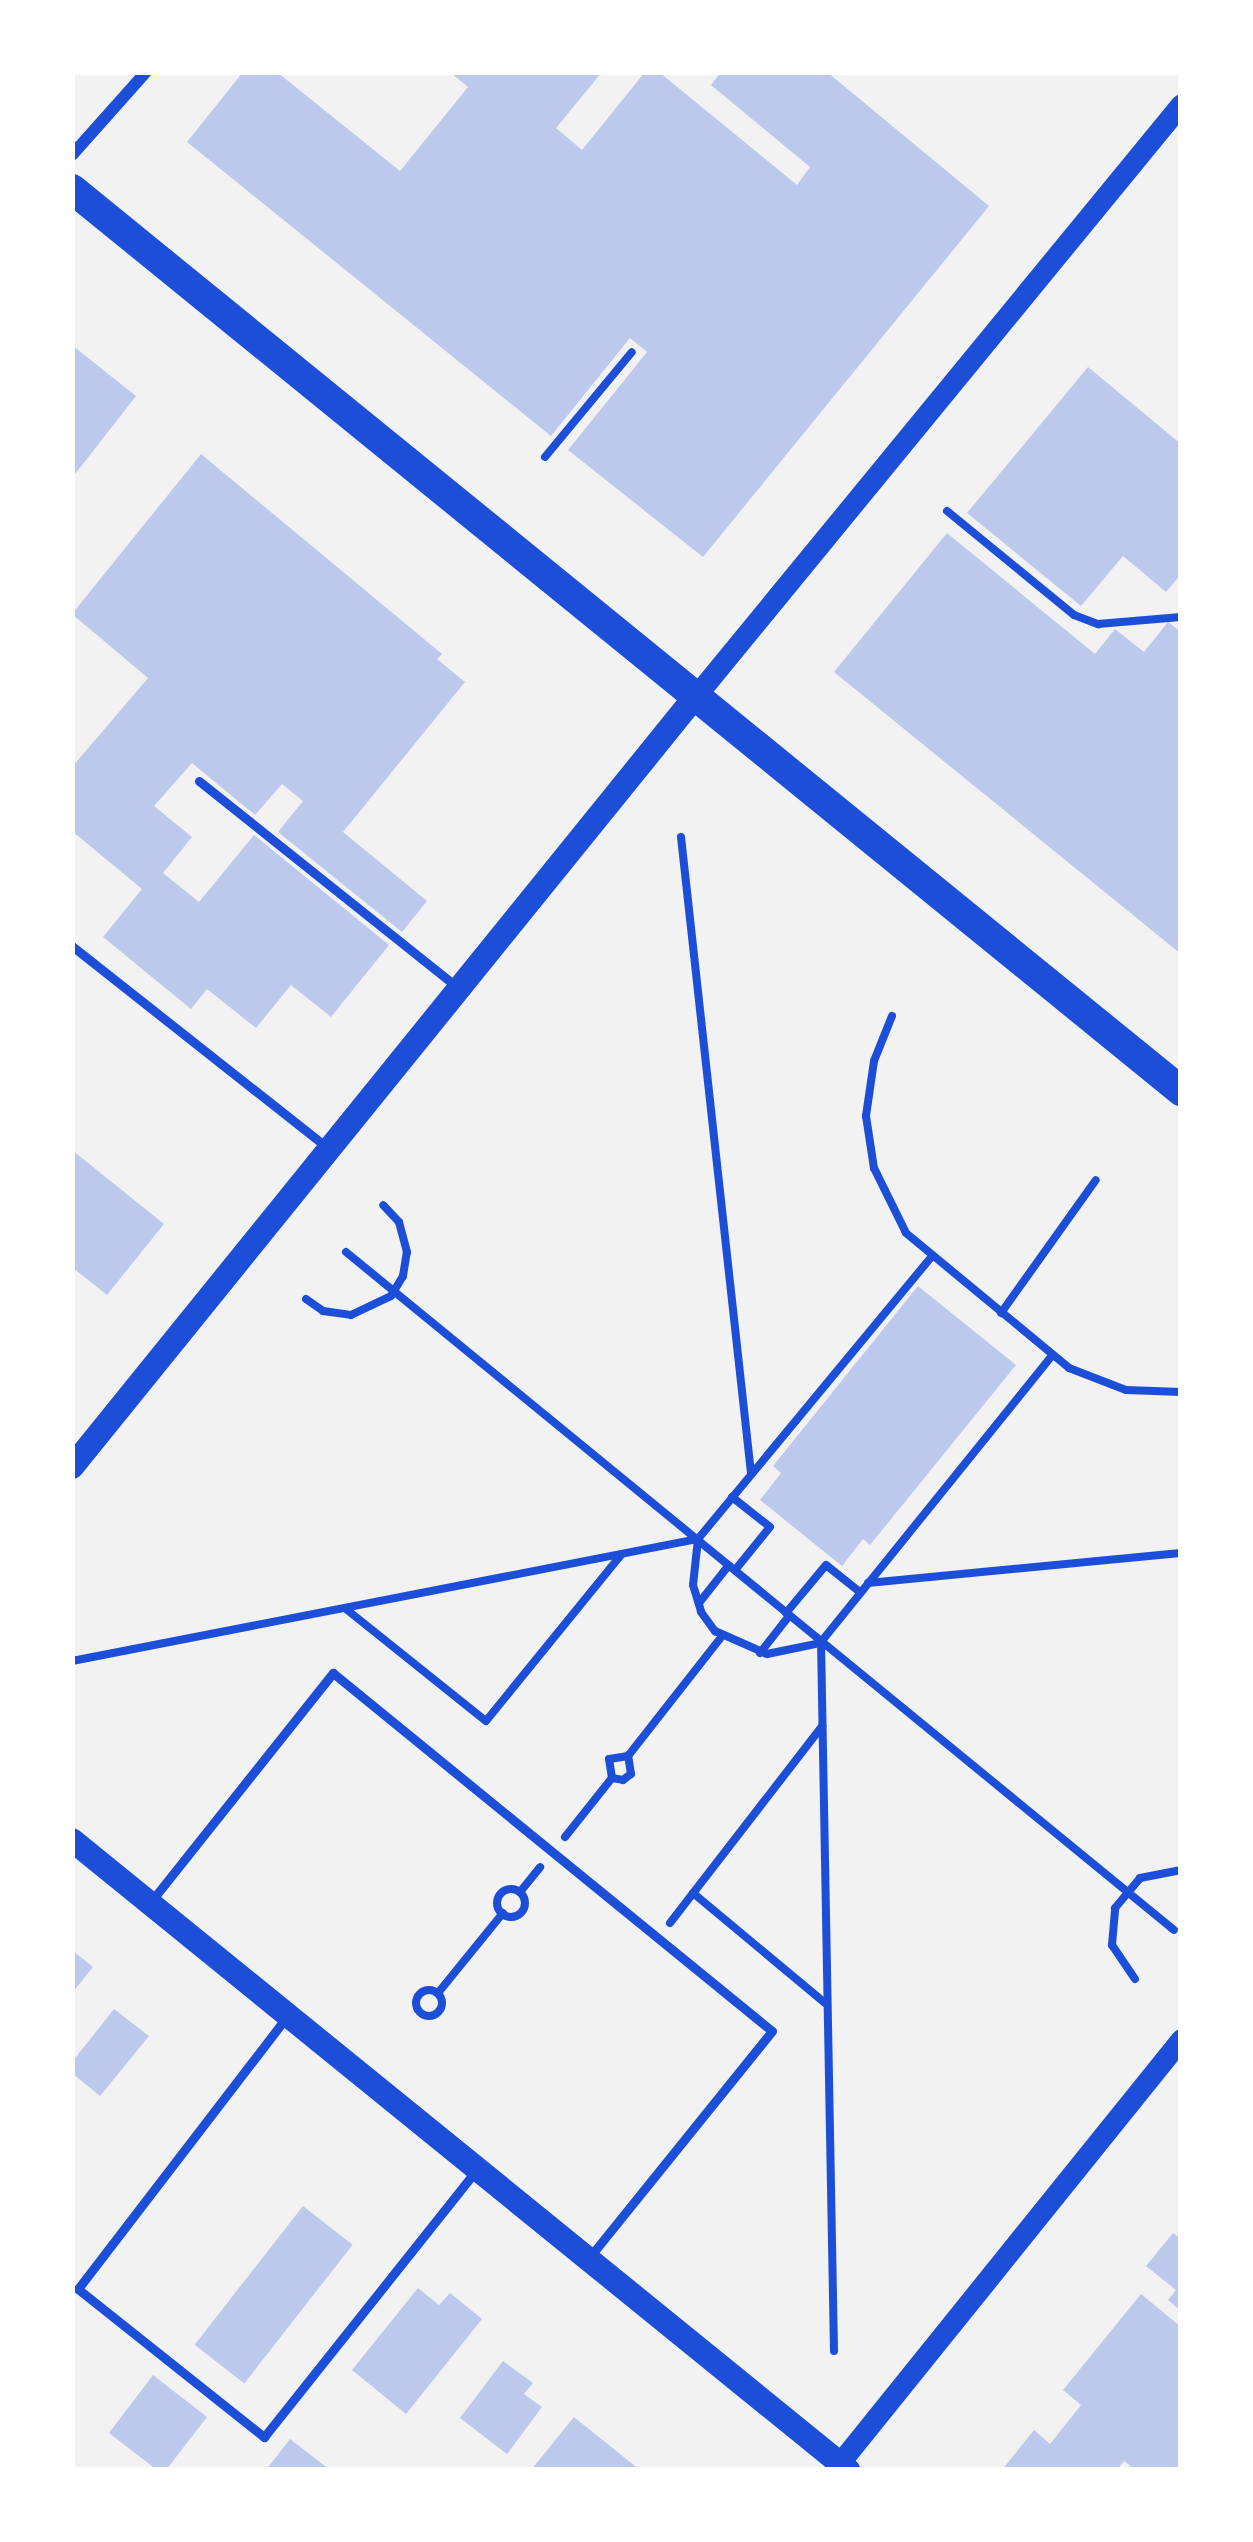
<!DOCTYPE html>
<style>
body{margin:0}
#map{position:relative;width:1253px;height:2542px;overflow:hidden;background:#f2f2f2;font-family:"Space Grotesk",sans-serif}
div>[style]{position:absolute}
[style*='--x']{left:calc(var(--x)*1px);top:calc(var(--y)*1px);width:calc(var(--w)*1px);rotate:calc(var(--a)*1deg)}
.building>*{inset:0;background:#bdc9ec;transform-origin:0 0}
.path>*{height:8px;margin:-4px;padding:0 4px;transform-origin:4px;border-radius:4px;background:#1d4ed8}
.path>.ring{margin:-4px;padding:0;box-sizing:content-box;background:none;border:8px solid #1d4ed8;border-radius:50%}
.service>*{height:9px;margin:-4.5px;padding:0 4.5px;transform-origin:4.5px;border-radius:4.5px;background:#1d4ed8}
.minor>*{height:12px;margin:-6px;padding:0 6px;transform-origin:6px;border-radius:6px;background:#1d4ed8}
.tertiary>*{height:21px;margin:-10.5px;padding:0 10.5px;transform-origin:10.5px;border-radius:10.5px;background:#1d4ed8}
.secondary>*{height:24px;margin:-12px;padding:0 12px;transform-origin:12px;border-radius:12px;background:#1d4ed8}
.trunk>*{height:30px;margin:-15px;padding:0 15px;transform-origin:15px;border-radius:15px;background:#1d4ed8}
span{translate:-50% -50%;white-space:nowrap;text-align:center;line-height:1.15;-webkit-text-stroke:9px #fff;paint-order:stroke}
.frame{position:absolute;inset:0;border:75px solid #fff;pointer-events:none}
</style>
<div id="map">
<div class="building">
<i style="clip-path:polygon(243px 72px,277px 72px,400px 171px,468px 87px,450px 72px,602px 72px,556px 128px,582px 150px,645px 72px,659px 72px,797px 185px,810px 167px,711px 85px,721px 72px,827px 72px,989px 206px,703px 557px,568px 450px,647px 352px,630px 338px,551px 436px,187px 142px)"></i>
<i style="clip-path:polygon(72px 345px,136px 396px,72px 478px)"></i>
<i style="clip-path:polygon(1088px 367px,1181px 444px,1181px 574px,1166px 592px,1123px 556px,1081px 606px,967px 513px)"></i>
<i style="clip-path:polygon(201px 454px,442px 654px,437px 659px,465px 682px,343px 832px,427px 901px,402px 932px,278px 832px,303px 801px,282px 784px,255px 815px,192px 763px,154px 806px,192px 837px,163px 873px,199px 902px,254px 835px,389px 945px,331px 1017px,291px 985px,256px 1028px,207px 989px,191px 1009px,103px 937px,142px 889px,72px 831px,72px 767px,148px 678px,72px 614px)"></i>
<i style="clip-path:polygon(947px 533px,1095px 654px,1115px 629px,1144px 652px,1168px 622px,1181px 632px,1181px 954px,834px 672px)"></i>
<i style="clip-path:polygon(72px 1150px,164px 1224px,107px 1295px,72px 1267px)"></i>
<i style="clip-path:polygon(918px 1286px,1016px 1365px,870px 1545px,863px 1539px,842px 1566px,760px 1500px,781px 1473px,773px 1466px)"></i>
<i style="clip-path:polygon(72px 1950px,93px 1967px,72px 1993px)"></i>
<i style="clip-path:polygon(114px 2009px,149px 2036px,100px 2096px,72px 2073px,72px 2062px)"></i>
<i style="left:303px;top:2206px;width:63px;height:176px;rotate:38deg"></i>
<i style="clip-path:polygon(1173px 2233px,1181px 2239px,1181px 2311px,1168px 2300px,1176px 2290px,1146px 2266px)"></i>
<i style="clip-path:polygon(418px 2288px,439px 2305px,450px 2293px,482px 2319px,406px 2414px,352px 2370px)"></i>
<i style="clip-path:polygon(1141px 2294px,1181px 2327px,1181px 2470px,1136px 2470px,1124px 2461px,1117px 2470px,1002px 2470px,1034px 2430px,1050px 2444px,1081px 2405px,1063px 2390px)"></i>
<i style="clip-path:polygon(503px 2361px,533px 2383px,524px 2394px,542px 2407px,507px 2454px,460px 2418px)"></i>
<i style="clip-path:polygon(153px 2375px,207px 2417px,166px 2470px,157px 2470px,109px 2433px)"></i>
<i style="clip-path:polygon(574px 2417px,640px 2470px,531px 2470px)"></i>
<i style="clip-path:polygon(290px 2439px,330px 2470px,266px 2470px)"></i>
</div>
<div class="path">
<i style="--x:545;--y:457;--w:136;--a:-50.4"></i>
<i style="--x:947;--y:511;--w:164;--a:39.3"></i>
<i style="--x:1074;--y:615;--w:26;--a:21"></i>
<i style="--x:1098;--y:624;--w:83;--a:-4.8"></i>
<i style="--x:681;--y:837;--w:640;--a:83.72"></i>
<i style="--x:892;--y:1016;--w:48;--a:111.8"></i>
<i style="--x:874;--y:1061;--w:56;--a:98.3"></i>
<i style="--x:866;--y:1116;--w:53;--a:81.3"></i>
<i style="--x:874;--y:1168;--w:72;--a:63.8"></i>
<i style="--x:906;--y:1233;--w:212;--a:39.6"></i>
<i style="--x:1069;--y:1368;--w:61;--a:21.1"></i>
<i style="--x:1126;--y:1390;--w:55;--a:2.1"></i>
<i style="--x:346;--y:1252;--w:1070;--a:39.31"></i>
<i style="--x:306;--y:1299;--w:21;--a:35"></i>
<i style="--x:323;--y:1311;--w:28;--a:8"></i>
<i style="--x:351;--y:1315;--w:44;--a:-25.4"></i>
<i style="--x:391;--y:1296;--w:23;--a:-59"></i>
<i style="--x:403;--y:1276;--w:24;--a:-81"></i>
<i style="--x:407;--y:1252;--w:31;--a:-105"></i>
<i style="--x:399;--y:1222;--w:23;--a:-133"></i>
<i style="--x:1001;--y:1313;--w:163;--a:-54.5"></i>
<i style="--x:732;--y:1497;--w:48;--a:38.3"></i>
<i style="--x:770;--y:1527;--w:55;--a:129.1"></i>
<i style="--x:698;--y:1539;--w:46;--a:96.2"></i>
<i style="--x:693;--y:1585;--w:28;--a:73"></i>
<i style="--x:701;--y:1612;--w:24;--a:54"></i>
<i style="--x:715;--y:1631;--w:57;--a:23.9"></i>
<i style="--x:767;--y:1654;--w:54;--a:-11.7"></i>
<i style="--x:868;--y:1583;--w:314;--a:-5.5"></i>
<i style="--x:699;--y:1603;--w:48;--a:-51.7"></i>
<i style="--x:346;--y:1609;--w:179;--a:38.7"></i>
<i style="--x:486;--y:1721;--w:214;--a:-50.9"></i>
<i style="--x:786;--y:1613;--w:62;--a:-50.2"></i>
<i style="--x:826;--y:1565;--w:43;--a:38.5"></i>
<i style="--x:760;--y:1653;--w:47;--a:-51.9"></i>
<i style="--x:72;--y:1661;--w:638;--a:-11.03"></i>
<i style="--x:698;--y:1539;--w:367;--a:-50.4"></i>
<i style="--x:628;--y:1756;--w:152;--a:-51.9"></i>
<i style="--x:565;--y:1837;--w:75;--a:-51.5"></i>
<i style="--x:612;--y:1778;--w:11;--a:10"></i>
<i style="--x:623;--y:1780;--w:10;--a:-37"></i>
<i style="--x:631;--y:1774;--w:18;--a:-99"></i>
<i style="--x:628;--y:1756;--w:19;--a:171"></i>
<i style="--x:609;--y:1759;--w:19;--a:81"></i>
<i class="ring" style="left:497px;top:1889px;width:20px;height:20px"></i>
<i style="--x:520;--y:1892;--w:32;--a:-51"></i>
<i style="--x:693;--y:1893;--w:172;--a:39.8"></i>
<i style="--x:670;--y:1923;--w:249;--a:-52.3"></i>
<i style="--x:1135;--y:1979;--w:41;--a:-124.1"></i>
<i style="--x:1112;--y:1945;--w:37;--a:-85"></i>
<i style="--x:1115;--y:1908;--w:39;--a:-50"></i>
<i style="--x:1140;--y:1878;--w:42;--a:-11"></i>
<i class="ring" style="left:416px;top:1990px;width:18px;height:18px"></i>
<i style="--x:438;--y:1993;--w:103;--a:-50.9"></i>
<i style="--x:834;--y:2351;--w:709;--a:-91.05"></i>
<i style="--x:821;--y:1642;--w:368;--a:-51.1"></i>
</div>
<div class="service">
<i style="--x:199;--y:781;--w:327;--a:38.6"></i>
<i style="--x:72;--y:946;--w:328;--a:38.3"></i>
<i style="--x:153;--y:1899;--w:289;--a:-51.5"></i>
<i style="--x:333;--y:1673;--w:566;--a:39.2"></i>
<i style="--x:772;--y:2031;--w:292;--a:128.9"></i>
<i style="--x:285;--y:2019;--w:340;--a:127.5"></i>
<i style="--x:78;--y:2289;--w:238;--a:38.5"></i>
<i style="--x:264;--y:2437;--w:342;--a:-51.5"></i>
</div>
<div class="minor">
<i style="--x:72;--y:155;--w:111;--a:-48.3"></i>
</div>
<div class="tertiary">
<i style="--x:694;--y:698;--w:768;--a:-50.65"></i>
<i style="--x:834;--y:2470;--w:553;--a:-51.16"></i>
</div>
<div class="secondary">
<i style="--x:72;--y:1467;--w:989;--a:-51.03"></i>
<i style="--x:72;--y:1840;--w:1000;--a:39.07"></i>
</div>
<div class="trunk">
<i style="--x:72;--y:189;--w:1430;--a:39.12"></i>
</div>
<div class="frame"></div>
</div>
